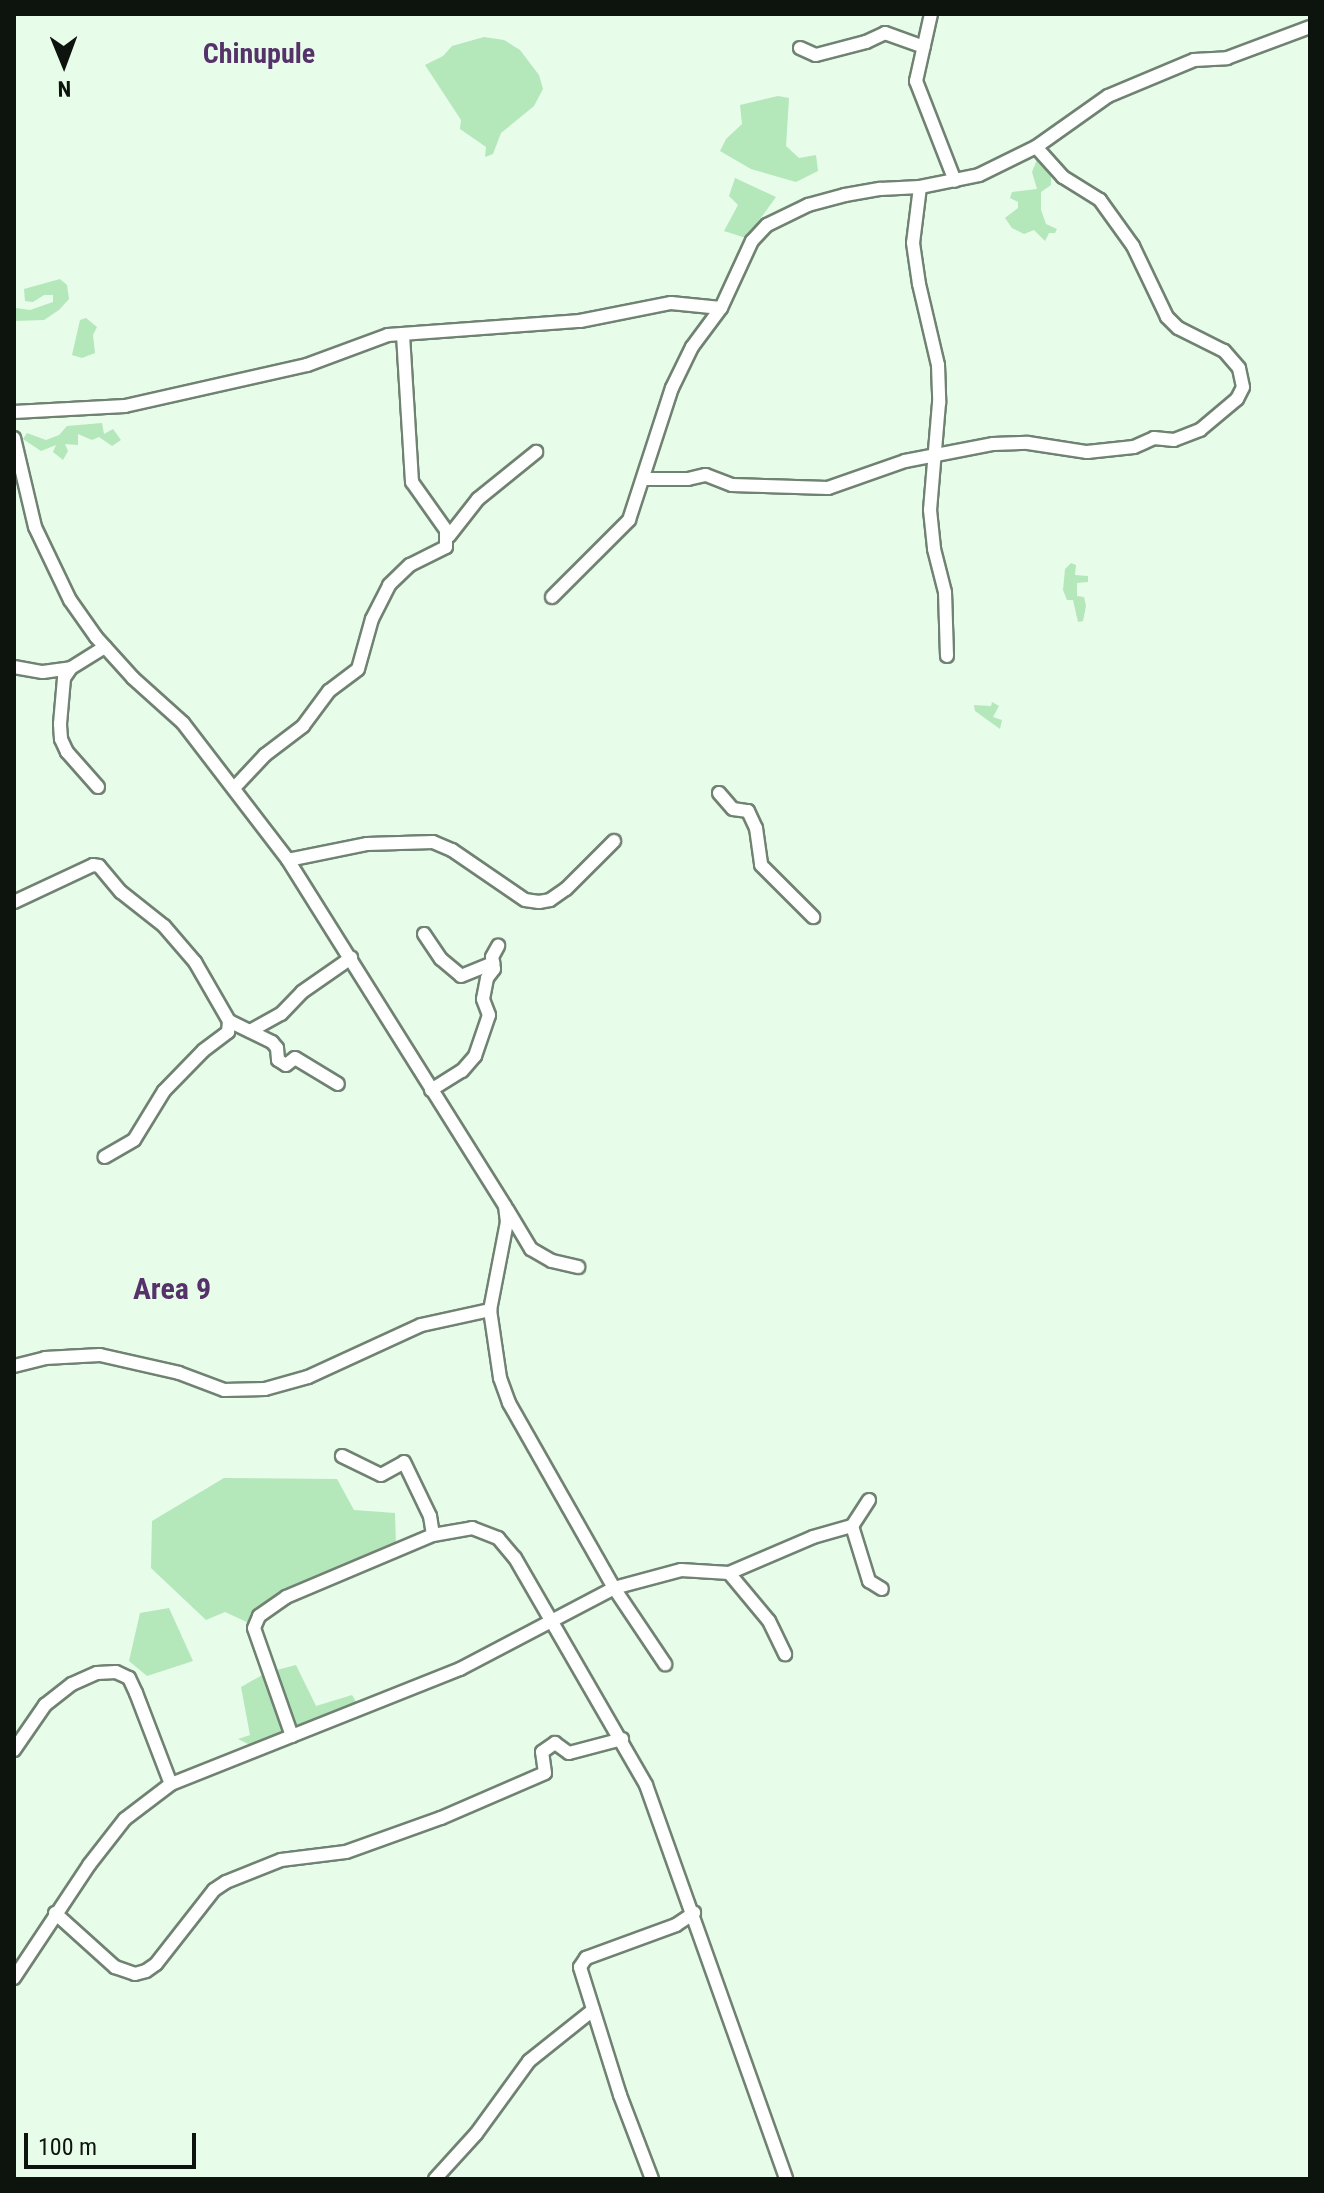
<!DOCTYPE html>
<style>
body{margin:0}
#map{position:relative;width:1324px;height:2193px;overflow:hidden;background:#e8fcea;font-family:"Roboto Condensed",sans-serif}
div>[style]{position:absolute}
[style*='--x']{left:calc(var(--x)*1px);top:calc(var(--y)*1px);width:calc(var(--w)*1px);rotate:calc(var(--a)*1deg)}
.green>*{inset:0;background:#b4e7ba}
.roads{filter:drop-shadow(2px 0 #708272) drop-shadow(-2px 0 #708272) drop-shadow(0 2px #708272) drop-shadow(0 -2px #708272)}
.minor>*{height:12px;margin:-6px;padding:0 6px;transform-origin:6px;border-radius:6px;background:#fff}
span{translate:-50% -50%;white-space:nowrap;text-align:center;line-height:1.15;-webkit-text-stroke:8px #e8fcea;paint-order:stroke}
.neighbourhood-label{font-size:28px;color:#55326a;font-weight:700}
.quarter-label{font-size:30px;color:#55326a;font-weight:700}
.frame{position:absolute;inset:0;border:16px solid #0d130d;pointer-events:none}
.north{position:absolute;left:24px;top:24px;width:80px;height:80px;-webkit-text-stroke:6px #e8fcea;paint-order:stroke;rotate:179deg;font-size:22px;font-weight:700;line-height:32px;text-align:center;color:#0d130d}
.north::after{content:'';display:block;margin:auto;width:28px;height:36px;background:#0d130d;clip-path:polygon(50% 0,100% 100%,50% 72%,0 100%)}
.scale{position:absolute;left:24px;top:2133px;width:172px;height:36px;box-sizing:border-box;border:4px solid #0d130d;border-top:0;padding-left:10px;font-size:24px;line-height:28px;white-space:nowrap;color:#0d130d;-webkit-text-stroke:6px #e8fcea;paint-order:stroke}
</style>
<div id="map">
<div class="green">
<i style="clip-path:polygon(484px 37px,504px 40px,520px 50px,539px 75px,543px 89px,534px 106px,501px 133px,493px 154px,485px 157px,486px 147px,460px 129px,461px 120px,425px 65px,443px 56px,452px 46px)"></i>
<i style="clip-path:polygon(778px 96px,789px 98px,786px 146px,799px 158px,816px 155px,818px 171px,796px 182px,751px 169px,720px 151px,726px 139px,742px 124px,740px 105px)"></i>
<i style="clip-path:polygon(1038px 157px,1049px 166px,1051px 175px,1051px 185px,1041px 192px,1041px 210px,1046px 224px,1057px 229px,1055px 233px,1049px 233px,1045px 241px,1034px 230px,1024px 234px,1012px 228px,1005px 218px,1018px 208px,1018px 202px,1010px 198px,1012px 192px,1037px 189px,1032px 172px)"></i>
<i style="clip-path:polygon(735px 178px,776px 197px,746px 238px,724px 231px,738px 205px,729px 196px)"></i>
<i style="clip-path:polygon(60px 279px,67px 285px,69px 299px,59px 310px,44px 320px,14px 321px,16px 308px,30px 310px,53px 302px,53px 295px,44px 295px,33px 302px,25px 301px,24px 289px)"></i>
<i style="clip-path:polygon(86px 318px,97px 327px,93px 335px,95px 353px,82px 358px,72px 355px,80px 320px)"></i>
<i style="clip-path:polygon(102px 423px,104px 434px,113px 429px,121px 440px,112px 446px,99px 437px,92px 440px,78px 434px,78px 445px,65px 444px,68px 451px,63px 460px,53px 452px,56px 445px,41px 451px,23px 439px,27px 433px,46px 440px,59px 435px,67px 426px)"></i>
<i style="clip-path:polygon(1071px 563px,1076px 565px,1075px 575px,1088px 576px,1088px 582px,1077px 583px,1077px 596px,1084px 597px,1086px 606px,1083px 621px,1078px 622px,1073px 600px,1067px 600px,1063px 590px,1065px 569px)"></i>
<i style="clip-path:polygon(992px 702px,999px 706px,993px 717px,1002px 720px,1000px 729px,975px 711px,974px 705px,991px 706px)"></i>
<i style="clip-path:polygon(224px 1478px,337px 1479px,354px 1510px,395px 1513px,396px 1546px,283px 1593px,249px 1623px,225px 1612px,206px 1620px,151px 1568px,152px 1521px)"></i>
<i style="clip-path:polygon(169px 1608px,193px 1661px,147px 1676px,129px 1661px,140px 1613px)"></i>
<i style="clip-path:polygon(296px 1665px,316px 1706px,352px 1695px,358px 1705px,295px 1729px,273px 1671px)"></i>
<i style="clip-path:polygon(264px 1674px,286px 1733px,252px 1746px,238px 1739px,250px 1735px,241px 1687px)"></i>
</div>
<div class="roads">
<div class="minor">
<i style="--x:931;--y:14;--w:69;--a:102.6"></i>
<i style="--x:916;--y:81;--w:107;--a:68.7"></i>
<i style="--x:800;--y:48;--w:17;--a:24"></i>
<i style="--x:816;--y:55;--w:52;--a:-14.6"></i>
<i style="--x:866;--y:42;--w:21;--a:-25"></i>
<i style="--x:885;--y:33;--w:41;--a:19.7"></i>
<i style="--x:920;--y:187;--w:56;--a:97.1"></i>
<i style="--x:913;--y:243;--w:41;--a:81.7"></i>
<i style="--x:919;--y:284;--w:83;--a:76.8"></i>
<i style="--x:938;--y:365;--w:38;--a:88"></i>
<i style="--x:939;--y:403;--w:107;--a:94.8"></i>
<i style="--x:930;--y:510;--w:39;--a:84"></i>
<i style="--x:934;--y:549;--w:44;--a:75.7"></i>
<i style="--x:945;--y:592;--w:64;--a:88.2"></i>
<i style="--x:14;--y:412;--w:111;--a:-3.1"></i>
<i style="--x:125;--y:406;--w:187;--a:-12.7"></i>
<i style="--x:307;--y:365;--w:86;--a:-20.3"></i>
<i style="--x:388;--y:335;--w:193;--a:-4.2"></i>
<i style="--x:580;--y:321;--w:93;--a:-11.2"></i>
<i style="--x:671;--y:303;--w:50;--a:5.7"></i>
<i style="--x:14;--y:438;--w:91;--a:76.7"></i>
<i style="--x:35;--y:527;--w:81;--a:64.4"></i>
<i style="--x:70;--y:600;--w:45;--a:54.9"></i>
<i style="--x:96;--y:637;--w:55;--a:47.9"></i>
<i style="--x:133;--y:678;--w:67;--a:42"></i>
<i style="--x:183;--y:723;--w:173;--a:52.5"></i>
<i style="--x:288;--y:860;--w:408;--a:57.9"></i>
<i style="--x:505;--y:1206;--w:16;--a:83"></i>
<i style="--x:507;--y:1222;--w:90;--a:100.9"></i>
<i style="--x:490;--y:1310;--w:69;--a:81.6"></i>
<i style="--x:500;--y:1378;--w:27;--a:70"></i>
<i style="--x:509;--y:1403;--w:213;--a:60.4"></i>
<i style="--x:614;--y:1588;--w:92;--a:56.1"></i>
<i style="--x:643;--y:479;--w:45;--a:0"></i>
<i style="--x:688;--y:479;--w:18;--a:-13"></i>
<i style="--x:706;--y:475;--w:28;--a:21"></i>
<i style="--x:732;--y:485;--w:96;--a:1.8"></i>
<i style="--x:828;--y:488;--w:82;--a:-19.3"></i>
<i style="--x:905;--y:461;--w:90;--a:-10.9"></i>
<i style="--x:993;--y:444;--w:35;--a:-2"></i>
<i style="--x:1028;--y:443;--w:60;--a:8.7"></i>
<i style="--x:1087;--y:452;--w:47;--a:-6.1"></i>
<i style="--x:1134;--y:447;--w:22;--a:-24"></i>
<i style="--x:1154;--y:438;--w:20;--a:6"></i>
<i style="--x:1174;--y:440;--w:28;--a:-21"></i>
<i style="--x:1200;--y:430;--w:48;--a:-40"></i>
<i style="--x:1237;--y:399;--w:13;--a:-63"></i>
<i style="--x:1243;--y:387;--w:19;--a:-102"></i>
<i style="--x:1239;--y:368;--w:23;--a:-131"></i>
<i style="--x:1224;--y:351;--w:51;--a:-153.4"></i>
<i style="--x:1178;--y:328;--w:16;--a:-135"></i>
<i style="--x:1167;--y:317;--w:79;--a:-115.6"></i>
<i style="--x:1133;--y:246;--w:57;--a:-125.7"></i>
<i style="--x:1100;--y:200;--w:44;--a:-148.1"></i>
<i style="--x:1063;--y:177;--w:40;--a:-132"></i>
<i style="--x:449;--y:536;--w:47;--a:-51.9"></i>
<i style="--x:478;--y:499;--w:75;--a:-39"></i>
<i style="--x:552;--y:597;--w:109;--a:-45"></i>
<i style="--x:629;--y:520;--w:139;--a:-72"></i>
<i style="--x:672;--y:388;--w:46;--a:-64"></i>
<i style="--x:692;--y:347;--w:49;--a:-53.4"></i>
<i style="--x:721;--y:308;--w:74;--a:-65.2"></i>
<i style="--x:752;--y:241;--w:22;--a:-47"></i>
<i style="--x:767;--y:225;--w:46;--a:-26"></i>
<i style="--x:808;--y:205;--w:38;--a:-15"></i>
<i style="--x:845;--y:195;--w:36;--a:-10"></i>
<i style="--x:880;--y:189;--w:40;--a:-2.9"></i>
<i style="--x:920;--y:187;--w:60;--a:-11.5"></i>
<i style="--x:979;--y:175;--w:64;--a:-26.2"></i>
<i style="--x:1036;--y:147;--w:88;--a:-35.3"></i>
<i style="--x:1108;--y:96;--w:93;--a:-22.7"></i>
<i style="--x:1194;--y:60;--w:33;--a:-3"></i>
<i style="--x:1227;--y:58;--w:89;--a:-20.5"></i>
<i style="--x:14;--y:667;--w:29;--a:10"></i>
<i style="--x:43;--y:672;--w:28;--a:-8"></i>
<i style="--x:98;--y:787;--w:47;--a:-131.5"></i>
<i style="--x:67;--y:752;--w:14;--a:-115"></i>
<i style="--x:61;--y:739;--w:15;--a:-94"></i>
<i style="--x:60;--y:724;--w:46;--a:-85"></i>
<i style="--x:64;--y:678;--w:12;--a:-55"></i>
<i style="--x:71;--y:668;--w:40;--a:-32"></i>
<i style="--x:235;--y:787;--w:44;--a:-46.8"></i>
<i style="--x:265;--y:755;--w:48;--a:-37.3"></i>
<i style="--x:303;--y:726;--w:44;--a:-53.4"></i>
<i style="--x:329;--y:691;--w:36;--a:-37"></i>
<i style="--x:358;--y:669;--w:52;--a:-74.4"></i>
<i style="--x:372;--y:619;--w:38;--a:-63"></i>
<i style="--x:389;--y:585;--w:29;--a:-44"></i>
<i style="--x:410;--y:565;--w:40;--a:-26.6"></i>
<i style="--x:446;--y:547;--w:17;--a:-90"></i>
<i style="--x:446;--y:530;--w:59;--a:-125.3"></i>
<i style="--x:412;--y:482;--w:148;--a:-93.5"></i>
<i style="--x:719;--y:793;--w:21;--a:49"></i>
<i style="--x:733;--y:809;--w:15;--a:8"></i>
<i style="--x:748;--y:811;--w:19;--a:65"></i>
<i style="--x:756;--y:828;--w:37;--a:82"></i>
<i style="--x:761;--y:865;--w:74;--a:45"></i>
<i style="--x:288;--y:860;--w:81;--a:-11.4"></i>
<i style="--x:367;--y:844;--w:66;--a:-1.7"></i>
<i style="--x:433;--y:842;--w:21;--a:23"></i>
<i style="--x:452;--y:850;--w:88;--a:34.4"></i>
<i style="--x:525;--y:900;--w:14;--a:8"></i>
<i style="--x:539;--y:902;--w:11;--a:-10"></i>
<i style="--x:550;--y:900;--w:19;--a:-35"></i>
<i style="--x:566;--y:889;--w:68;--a:-45"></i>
<i style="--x:14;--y:902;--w:87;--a:-25.1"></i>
<i style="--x:93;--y:865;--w:6;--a:9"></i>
<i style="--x:99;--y:866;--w:34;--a:50"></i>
<i style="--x:121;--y:892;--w:55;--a:38.3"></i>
<i style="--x:164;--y:926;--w:48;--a:49.3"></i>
<i style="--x:195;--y:962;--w:68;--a:60"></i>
<i style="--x:229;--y:1021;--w:11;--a:95"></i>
<i style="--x:228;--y:1032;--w:31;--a:143"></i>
<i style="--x:203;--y:1051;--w:56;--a:134.3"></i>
<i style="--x:164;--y:1091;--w:57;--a:121.5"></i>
<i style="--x:134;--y:1140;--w:34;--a:150"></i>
<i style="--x:424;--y:934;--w:30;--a:56"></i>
<i style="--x:441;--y:959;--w:26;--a:40"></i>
<i style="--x:461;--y:976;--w:35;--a:-22"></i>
<i style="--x:229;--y:1021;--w:48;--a:26"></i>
<i style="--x:272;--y:1042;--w:8;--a:50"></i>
<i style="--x:277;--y:1048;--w:12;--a:85"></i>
<i style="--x:278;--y:1060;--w:9;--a:32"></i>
<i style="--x:286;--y:1065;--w:11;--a:-38"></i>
<i style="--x:295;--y:1058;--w:50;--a:31.2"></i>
<i style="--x:250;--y:1031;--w:35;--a:-29"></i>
<i style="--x:281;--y:1014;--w:30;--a:-46"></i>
<i style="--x:302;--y:992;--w:60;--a:-34.8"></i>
<i style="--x:431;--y:1090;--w:36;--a:-32"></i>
<i style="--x:462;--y:1071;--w:20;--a:-49"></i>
<i style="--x:475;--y:1056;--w:43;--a:-71.1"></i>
<i style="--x:489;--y:1015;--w:17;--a:-111"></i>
<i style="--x:483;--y:999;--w:21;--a:-79"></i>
<i style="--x:487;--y:978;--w:11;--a:-52"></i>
<i style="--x:494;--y:969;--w:12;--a:-99"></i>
<i style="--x:492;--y:957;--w:13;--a:-61"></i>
<i style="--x:507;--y:1209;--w:47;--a:59"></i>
<i style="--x:531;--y:1249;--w:24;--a:30"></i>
<i style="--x:552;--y:1261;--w:27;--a:13"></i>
<i style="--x:14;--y:1366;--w:32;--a:-14"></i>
<i style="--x:45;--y:1358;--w:55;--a:-3.1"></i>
<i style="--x:100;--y:1355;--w:81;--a:12.8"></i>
<i style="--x:179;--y:1373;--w:48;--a:20.7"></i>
<i style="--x:224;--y:1390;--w:41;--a:-1.4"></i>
<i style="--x:265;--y:1389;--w:45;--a:-15.6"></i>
<i style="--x:308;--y:1377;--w:124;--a:-24.7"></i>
<i style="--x:421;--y:1325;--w:71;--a:-12.3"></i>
<i style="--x:342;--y:1456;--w:43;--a:26"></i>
<i style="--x:381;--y:1475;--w:26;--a:-29"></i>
<i style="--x:404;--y:1462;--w:60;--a:64.3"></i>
<i style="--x:430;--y:1516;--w:19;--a:81"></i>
<i style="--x:869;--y:1500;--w:31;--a:123"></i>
<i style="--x:852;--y:1526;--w:58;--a:72.8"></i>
<i style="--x:869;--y:1581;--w:15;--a:32"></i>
<i style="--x:729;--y:1573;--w:91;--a:-23.2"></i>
<i style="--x:813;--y:1537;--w:41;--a:-15.8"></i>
<i style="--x:292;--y:1736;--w:114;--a:-109.4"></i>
<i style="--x:254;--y:1628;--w:13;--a:-67"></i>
<i style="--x:259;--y:1616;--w:33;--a:-35"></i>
<i style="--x:286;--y:1597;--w:160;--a:-22.9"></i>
<i style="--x:433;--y:1535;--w:40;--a:-10"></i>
<i style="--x:472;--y:1528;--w:28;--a:21"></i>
<i style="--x:498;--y:1538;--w:26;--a:50"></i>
<i style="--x:515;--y:1558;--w:262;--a:60"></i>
<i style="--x:646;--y:1785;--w:418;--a:70.4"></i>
<i style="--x:14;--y:1750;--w:55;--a:-55.4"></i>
<i style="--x:45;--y:1705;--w:34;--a:-38"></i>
<i style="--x:72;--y:1684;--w:27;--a:-24"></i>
<i style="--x:97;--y:1673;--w:19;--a:-3"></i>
<i style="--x:116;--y:1672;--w:14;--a:25"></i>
<i style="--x:129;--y:1678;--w:17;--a:65"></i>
<i style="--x:136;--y:1693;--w:97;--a:69"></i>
<i style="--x:55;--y:1913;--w:81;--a:42"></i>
<i style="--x:115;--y:1967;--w:21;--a:19"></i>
<i style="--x:135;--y:1974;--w:11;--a:-15"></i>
<i style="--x:146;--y:1971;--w:12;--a:-35"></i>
<i style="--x:156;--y:1964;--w:94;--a:-51.9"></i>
<i style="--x:214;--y:1890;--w:14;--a:-34"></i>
<i style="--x:226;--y:1882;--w:59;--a:-21.8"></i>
<i style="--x:281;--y:1860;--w:65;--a:-7"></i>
<i style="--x:346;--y:1852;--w:101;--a:-19.7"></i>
<i style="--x:441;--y:1818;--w:113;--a:-23.4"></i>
<i style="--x:545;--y:1773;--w:21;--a:-98"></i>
<i style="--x:542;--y:1752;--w:16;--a:-35"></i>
<i style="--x:555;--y:1743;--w:17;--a:36"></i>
<i style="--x:569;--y:1753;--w:55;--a:-14.8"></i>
<i style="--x:14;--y:1978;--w:136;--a:-56.4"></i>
<i style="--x:89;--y:1865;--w:58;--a:-52"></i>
<i style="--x:125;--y:1819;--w:58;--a:-37.3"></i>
<i style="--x:171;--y:1784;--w:311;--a:-21.7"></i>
<i style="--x:460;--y:1669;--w:174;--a:-27.7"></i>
<i style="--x:614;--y:1588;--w:69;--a:-15"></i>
<i style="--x:681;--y:1570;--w:48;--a:3.6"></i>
<i style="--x:729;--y:1573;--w:62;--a:50.2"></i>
<i style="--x:769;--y:1621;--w:37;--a:64"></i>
<i style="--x:435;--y:2179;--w:61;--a:-47.7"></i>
<i style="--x:476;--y:2134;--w:90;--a:-54"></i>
<i style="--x:529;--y:2061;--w:82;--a:-38.6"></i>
<i style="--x:652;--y:2179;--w:90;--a:-110.9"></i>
<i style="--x:620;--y:2095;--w:134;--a:-107.4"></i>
<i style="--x:580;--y:1967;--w:11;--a:-56"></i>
<i style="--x:586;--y:1958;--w:96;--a:-20.1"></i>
<i style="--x:676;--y:1925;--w:22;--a:-34"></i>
</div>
</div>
<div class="neighbourhood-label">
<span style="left:259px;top:54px">Chinupule</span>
</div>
<div class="quarter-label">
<span style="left:172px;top:1289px">Area 9</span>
</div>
<div class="frame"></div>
<div class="north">N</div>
<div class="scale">100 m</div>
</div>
